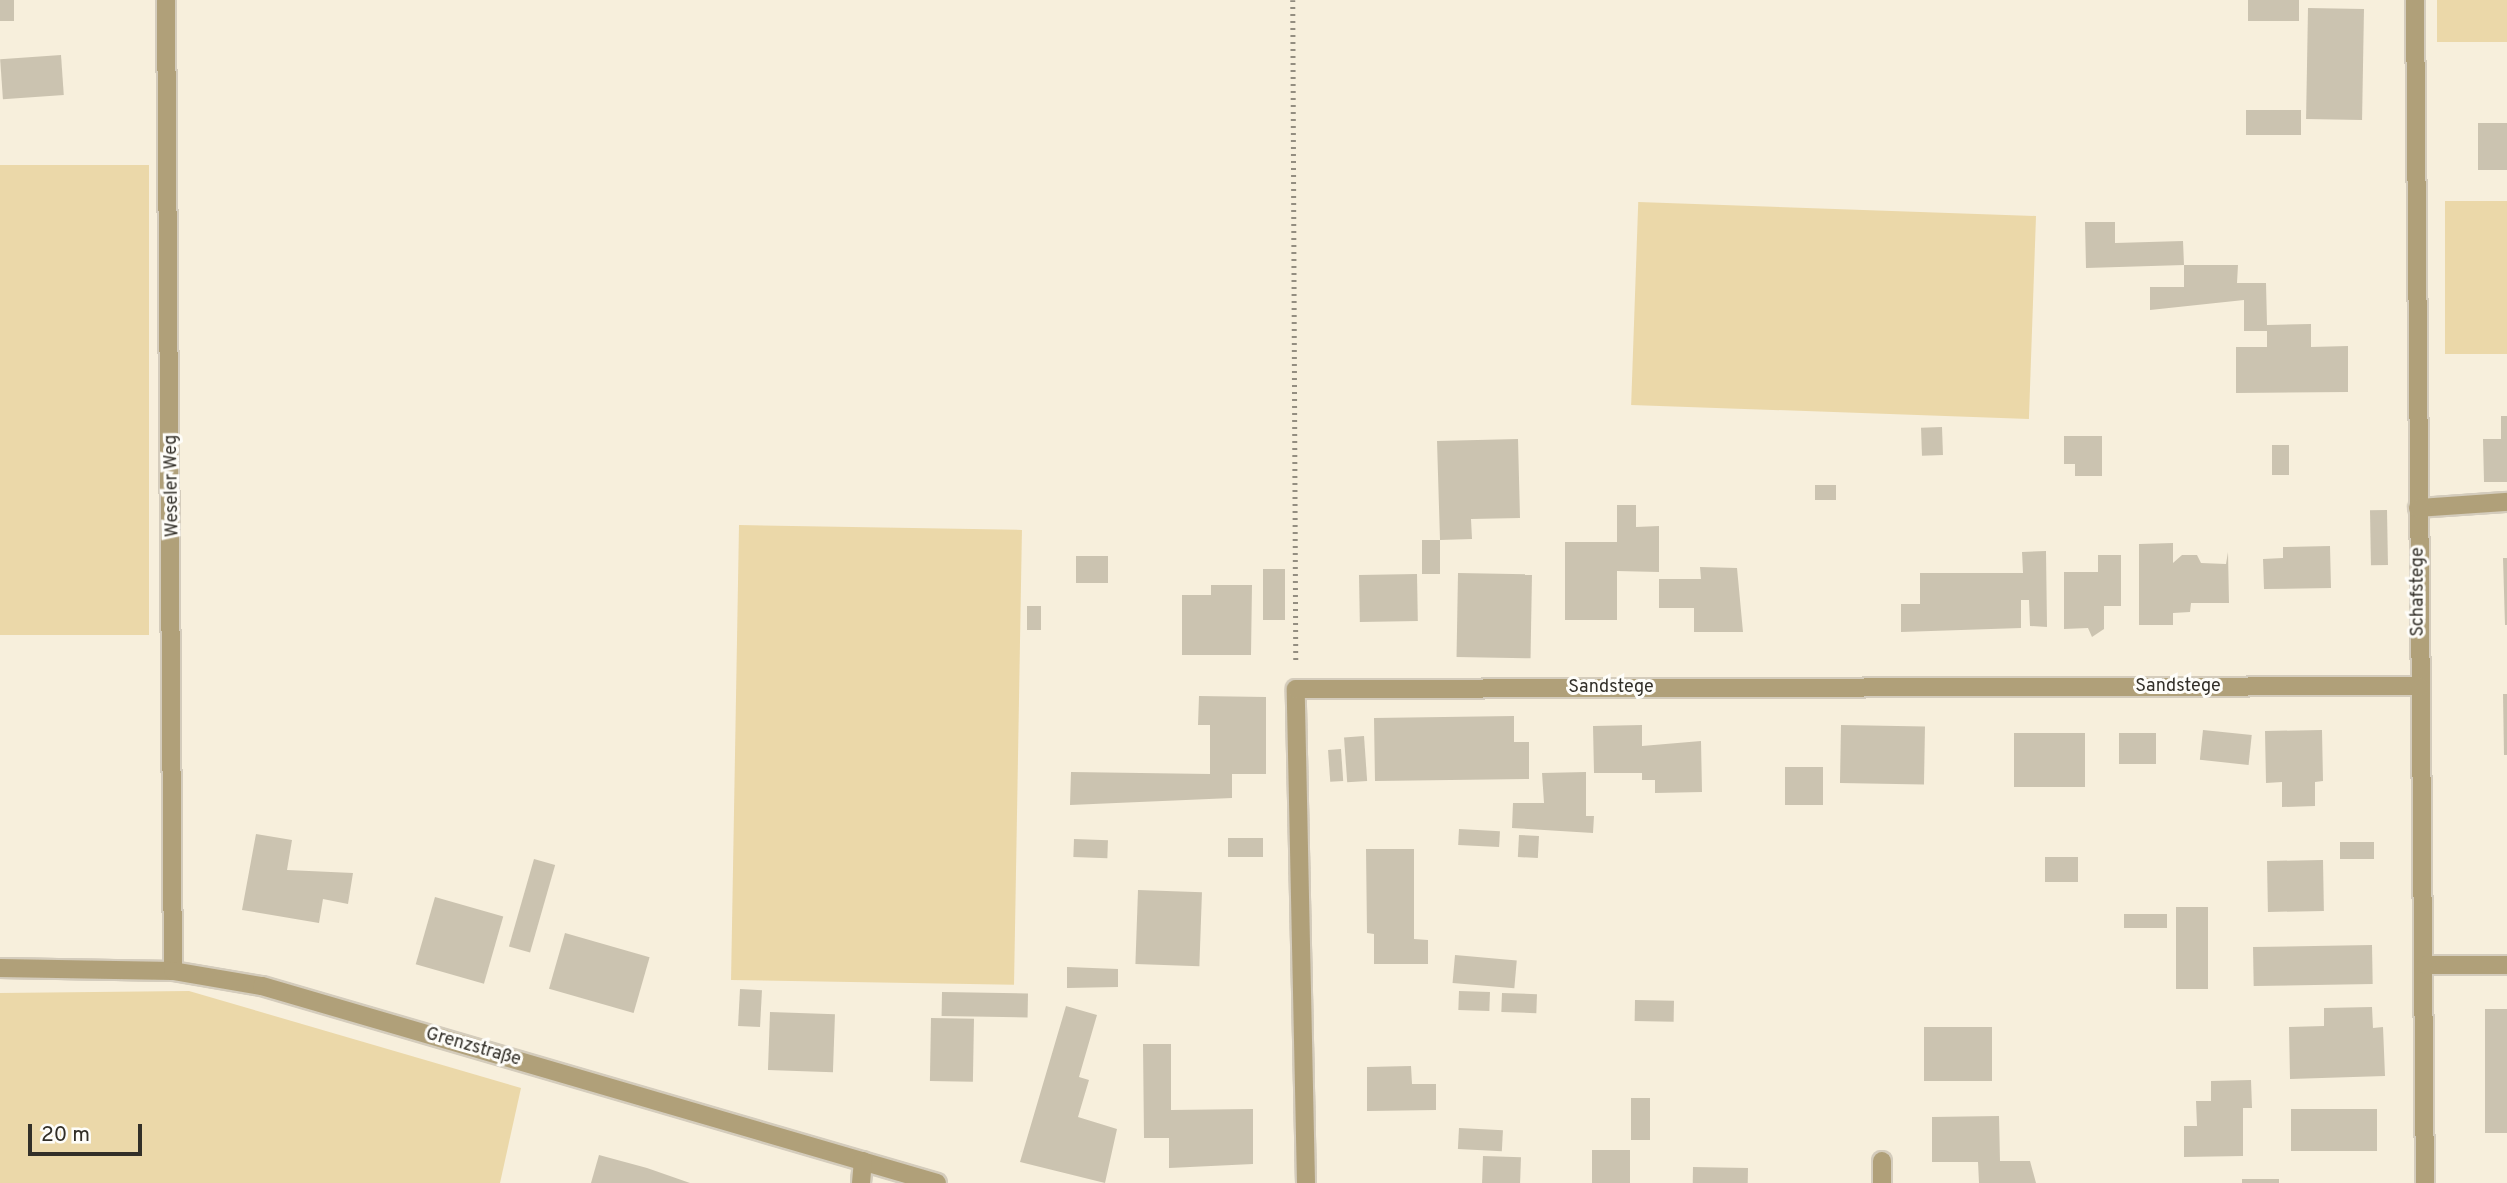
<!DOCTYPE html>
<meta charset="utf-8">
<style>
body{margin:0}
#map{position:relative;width:2507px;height:1183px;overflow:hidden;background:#f7efdc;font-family:Overpass,sans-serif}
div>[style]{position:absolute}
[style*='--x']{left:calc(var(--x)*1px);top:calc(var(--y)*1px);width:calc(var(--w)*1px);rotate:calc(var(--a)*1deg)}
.green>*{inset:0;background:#ebd8a9;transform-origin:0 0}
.building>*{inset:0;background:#cbc3b0;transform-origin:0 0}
.path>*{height:4.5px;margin-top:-2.25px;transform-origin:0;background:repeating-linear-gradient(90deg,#938d80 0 2px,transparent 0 7px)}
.roads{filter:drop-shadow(2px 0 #d4ccbc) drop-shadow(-2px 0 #d4ccbc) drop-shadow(0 2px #d4ccbc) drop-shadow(0 -2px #d4ccbc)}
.minor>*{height:18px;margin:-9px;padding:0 9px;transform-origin:9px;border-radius:9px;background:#b0a079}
span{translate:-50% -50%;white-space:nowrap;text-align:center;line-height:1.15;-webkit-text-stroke:6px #fefdf9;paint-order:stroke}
.street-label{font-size:18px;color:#322f28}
.scale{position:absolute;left:28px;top:1124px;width:114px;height:32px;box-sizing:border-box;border:4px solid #322f28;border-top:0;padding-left:9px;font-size:21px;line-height:24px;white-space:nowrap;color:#322f28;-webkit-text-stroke:5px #fefdf9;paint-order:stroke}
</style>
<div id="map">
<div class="green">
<i style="left:2437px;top:0;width:70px;height:42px"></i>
<i style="left:149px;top:165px;width:470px;height:149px;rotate:90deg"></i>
<i style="left:2507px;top:201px;width:153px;height:62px;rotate:90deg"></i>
<i style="left:2036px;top:216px;width:203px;height:398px;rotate:92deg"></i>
<i style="left:739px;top:525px;width:283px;height:455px;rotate:1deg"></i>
<i style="clip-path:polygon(189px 991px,521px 1088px,500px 1183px,0 1183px,0 993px)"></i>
</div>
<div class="building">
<i style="left:0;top:0;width:14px;height:21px"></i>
<i style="left:2248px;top:0;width:51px;height:21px"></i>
<i style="left:2308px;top:8px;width:56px;height:111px;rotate:1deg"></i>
<i style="left:61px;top:55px;width:40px;height:61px;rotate:86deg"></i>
<i style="left:2301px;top:110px;width:25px;height:55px;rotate:90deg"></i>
<i style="left:2507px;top:123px;width:47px;height:29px;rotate:90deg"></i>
<i style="clip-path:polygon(2085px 222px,2115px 222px,2115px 243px,2183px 241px,2184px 265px,2238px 265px,2237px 283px,2266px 283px,2267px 325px,2311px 324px,2311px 347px,2348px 346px,2348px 392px,2236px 393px,2236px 347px,2267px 347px,2267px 331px,2244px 331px,2244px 300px,2150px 310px,2150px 287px,2184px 287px,2184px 265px,2086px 268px)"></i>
<i style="clip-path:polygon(2501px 416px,2507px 416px,2507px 482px,2484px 482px,2483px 439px,2501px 439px)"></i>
<i style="left:1942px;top:427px;width:28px;height:21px;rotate:88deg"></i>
<i style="clip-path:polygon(2064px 436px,2102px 436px,2102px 476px,2075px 476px,2075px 464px,2064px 464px)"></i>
<i style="clip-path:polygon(1518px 439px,1520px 518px,1471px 519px,1472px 539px,1440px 540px,1440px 574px,1422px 574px,1422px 540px,1440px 540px,1437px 441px)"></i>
<i style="left:2272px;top:445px;width:17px;height:30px"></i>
<i style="left:1815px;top:485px;width:21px;height:15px"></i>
<i style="clip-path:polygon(1617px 505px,1636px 505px,1636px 527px,1659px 526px,1659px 572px,1617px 571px,1617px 620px,1565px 620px,1565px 542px,1617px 542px)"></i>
<i style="left:2387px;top:510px;width:55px;height:17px;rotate:89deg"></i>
<i style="clip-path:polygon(2173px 543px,2173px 563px,2182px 555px,2197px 555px,2201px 563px,2226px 564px,2228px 552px,2229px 603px,2191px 603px,2190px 612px,2173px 613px,2173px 625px,2139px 625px,2139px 544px)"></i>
<i style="clip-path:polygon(2330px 546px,2331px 588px,2264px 589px,2263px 559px,2283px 558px,2283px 547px)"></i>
<i style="clip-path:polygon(2046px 551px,2047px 627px,2030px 626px,2029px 600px,2021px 600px,2021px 628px,1901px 632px,1901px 604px,1920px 604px,1920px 573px,2023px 573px,2022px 552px)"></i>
<i style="clip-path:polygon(2098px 555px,2121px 555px,2121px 606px,2104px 606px,2104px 629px,2092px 637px,2088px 628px,2064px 629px,2064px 572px,2098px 572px)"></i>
<i style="left:1076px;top:556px;width:32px;height:27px"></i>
<i style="clip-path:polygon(2503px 558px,2507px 558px,2507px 625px,2505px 625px)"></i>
<i style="clip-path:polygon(1700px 567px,1737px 568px,1743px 632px,1694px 632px,1694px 608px,1659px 608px,1659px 579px,1701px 579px)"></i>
<i style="left:1263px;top:569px;width:22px;height:51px"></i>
<i style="left:1458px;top:573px;width:74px;height:84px;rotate:1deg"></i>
<i style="left:1417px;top:574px;width:47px;height:58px;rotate:89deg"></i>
<i style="clip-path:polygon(1211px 585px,1252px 585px,1251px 655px,1182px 655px,1182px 595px,1211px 595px)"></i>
<i style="left:1027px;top:606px;width:14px;height:24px"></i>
<i style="clip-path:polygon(2503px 694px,2507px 694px,2507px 755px,2504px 755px)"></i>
<i style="clip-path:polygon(1199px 696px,1266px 697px,1266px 774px,1232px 774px,1232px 798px,1070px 805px,1071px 772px,1210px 774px,1210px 725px,1198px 725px)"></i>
<i style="clip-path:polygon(1514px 716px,1514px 742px,1529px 742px,1529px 779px,1375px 781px,1374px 718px)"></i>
<i style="clip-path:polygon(1642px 725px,1642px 746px,1701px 741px,1702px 792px,1655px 793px,1655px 780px,1642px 780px,1642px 773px,1594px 773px,1593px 726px)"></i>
<i style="left:1841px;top:725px;width:84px;height:58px;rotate:1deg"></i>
<i style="left:2203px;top:730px;width:49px;height:30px;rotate:6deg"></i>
<i style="clip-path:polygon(2322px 730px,2323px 781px,2315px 782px,2315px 806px,2282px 807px,2282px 782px,2266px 783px,2265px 731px)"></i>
<i style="left:2014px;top:733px;width:71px;height:54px"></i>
<i style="left:2119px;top:733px;width:37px;height:31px"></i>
<i style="left:1364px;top:736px;width:45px;height:20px;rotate:86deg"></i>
<i style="left:1341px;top:749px;width:32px;height:13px;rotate:86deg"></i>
<i style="left:1785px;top:767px;width:38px;height:38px"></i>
<i style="clip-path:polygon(1586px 772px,1586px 816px,1594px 816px,1593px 833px,1512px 828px,1513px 803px,1544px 803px,1542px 773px)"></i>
<i style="left:1459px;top:829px;width:41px;height:16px;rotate:3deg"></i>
<i style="clip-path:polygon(256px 834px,292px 840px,287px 870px,353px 873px,348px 904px,323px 899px,319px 923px,242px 910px)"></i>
<i style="left:1519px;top:835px;width:20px;height:22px;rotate:3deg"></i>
<i style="left:1263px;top:838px;width:19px;height:35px;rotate:90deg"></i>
<i style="left:1074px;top:839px;width:34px;height:18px;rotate:2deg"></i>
<i style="left:2374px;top:842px;width:17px;height:34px;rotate:90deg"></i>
<i style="clip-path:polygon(1366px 849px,1414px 849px,1414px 939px,1428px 940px,1428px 964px,1374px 964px,1374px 934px,1367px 933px)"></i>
<i style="left:2045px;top:857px;width:33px;height:25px"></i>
<i style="left:534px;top:859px;width:22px;height:91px;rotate:16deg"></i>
<i style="left:2323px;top:860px;width:51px;height:56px;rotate:89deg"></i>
<i style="left:1138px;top:890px;width:64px;height:74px;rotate:2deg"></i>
<i style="left:435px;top:897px;width:71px;height:70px;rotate:16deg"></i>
<i style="left:2176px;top:907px;width:32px;height:82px"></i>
<i style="left:2124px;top:914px;width:43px;height:14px"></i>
<i style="left:565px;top:933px;width:88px;height:58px;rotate:16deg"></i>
<i style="left:2372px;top:945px;width:39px;height:119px;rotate:89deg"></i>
<i style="left:1455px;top:955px;width:62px;height:28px;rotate:5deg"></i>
<i style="clip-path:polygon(1067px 967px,1118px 969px,1118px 987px,1067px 988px)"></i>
<i style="left:740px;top:989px;width:22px;height:37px;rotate:3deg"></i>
<i style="left:1459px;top:991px;width:31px;height:19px;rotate:2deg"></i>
<i style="left:942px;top:992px;width:86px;height:24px;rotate:1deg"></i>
<i style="left:1502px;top:993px;width:35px;height:19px;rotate:2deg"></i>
<i style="left:1635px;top:1000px;width:39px;height:21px;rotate:1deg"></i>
<i style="clip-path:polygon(1066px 1006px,1097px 1015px,1079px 1077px,1089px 1080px,1078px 1117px,1117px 1129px,1105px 1183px,1020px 1162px)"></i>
<i style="clip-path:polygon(2372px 1007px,2373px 1028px,2383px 1027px,2385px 1076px,2290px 1079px,2289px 1027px,2324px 1026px,2324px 1008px)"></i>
<i style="left:2507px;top:1009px;width:124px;height:22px;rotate:90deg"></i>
<i style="left:770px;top:1012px;width:65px;height:58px;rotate:2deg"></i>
<i style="left:931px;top:1018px;width:43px;height:63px;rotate:1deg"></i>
<i style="left:1924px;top:1027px;width:68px;height:54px"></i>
<i style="clip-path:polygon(1143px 1044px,1171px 1044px,1171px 1110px,1253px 1109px,1253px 1164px,1169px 1168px,1169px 1138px,1144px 1138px)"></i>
<i style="clip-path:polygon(1411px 1066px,1412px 1084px,1436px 1084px,1436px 1110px,1367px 1111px,1367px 1067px)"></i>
<i style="clip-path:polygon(2251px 1080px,2252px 1108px,2243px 1108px,2243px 1156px,2184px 1157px,2184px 1126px,2197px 1126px,2196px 1101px,2211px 1101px,2211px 1081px)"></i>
<i style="left:1631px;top:1098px;width:19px;height:42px"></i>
<i style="left:2291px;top:1109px;width:86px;height:42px"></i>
<i style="clip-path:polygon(1999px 1116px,2000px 1161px,2030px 1161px,2036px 1183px,1979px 1183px,1978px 1162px,1932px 1162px,1932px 1117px)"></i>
<i style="left:1459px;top:1128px;width:44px;height:21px;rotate:3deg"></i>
<i style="left:1592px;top:1150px;width:38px;height:33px"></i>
<i style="clip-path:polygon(599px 1155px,647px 1168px,690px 1183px,591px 1183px)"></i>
<i style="left:1483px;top:1156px;width:38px;height:27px;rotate:2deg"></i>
<i style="left:1693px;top:1167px;width:55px;height:16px;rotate:1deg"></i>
<i style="left:2242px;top:1179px;width:37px;height:4px"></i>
</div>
<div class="path">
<i style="--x:1293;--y:0;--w:661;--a:89.74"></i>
</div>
<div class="roads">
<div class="minor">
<i style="--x:166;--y:0;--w:971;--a:89.59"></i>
<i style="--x:2415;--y:0;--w:1183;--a:89.52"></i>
<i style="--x:2418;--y:508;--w:89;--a:-3.9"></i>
<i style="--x:2426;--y:965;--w:81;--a:0"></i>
<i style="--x:0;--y:968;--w:173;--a:1"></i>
<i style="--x:173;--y:971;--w:90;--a:9.6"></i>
<i style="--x:262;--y:986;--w:703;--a:16.27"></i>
<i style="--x:861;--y:1183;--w:22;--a:-85"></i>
<i style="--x:1306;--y:1183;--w:494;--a:-91.2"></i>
<i style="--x:1296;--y:689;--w:1123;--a:-0.15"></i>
<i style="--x:1882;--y:1183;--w:22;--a:-90"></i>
</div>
</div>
<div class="street-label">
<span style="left:173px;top:486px;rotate:-91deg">Weseler Weg</span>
<span style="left:2419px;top:592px;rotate:-90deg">Schafstege</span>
<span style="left:2178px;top:687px">Sandstege</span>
<span style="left:1611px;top:688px">Sandstege</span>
<span style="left:473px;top:1048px;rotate:16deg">Grenzstraße</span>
</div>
<div class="scale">20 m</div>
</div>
